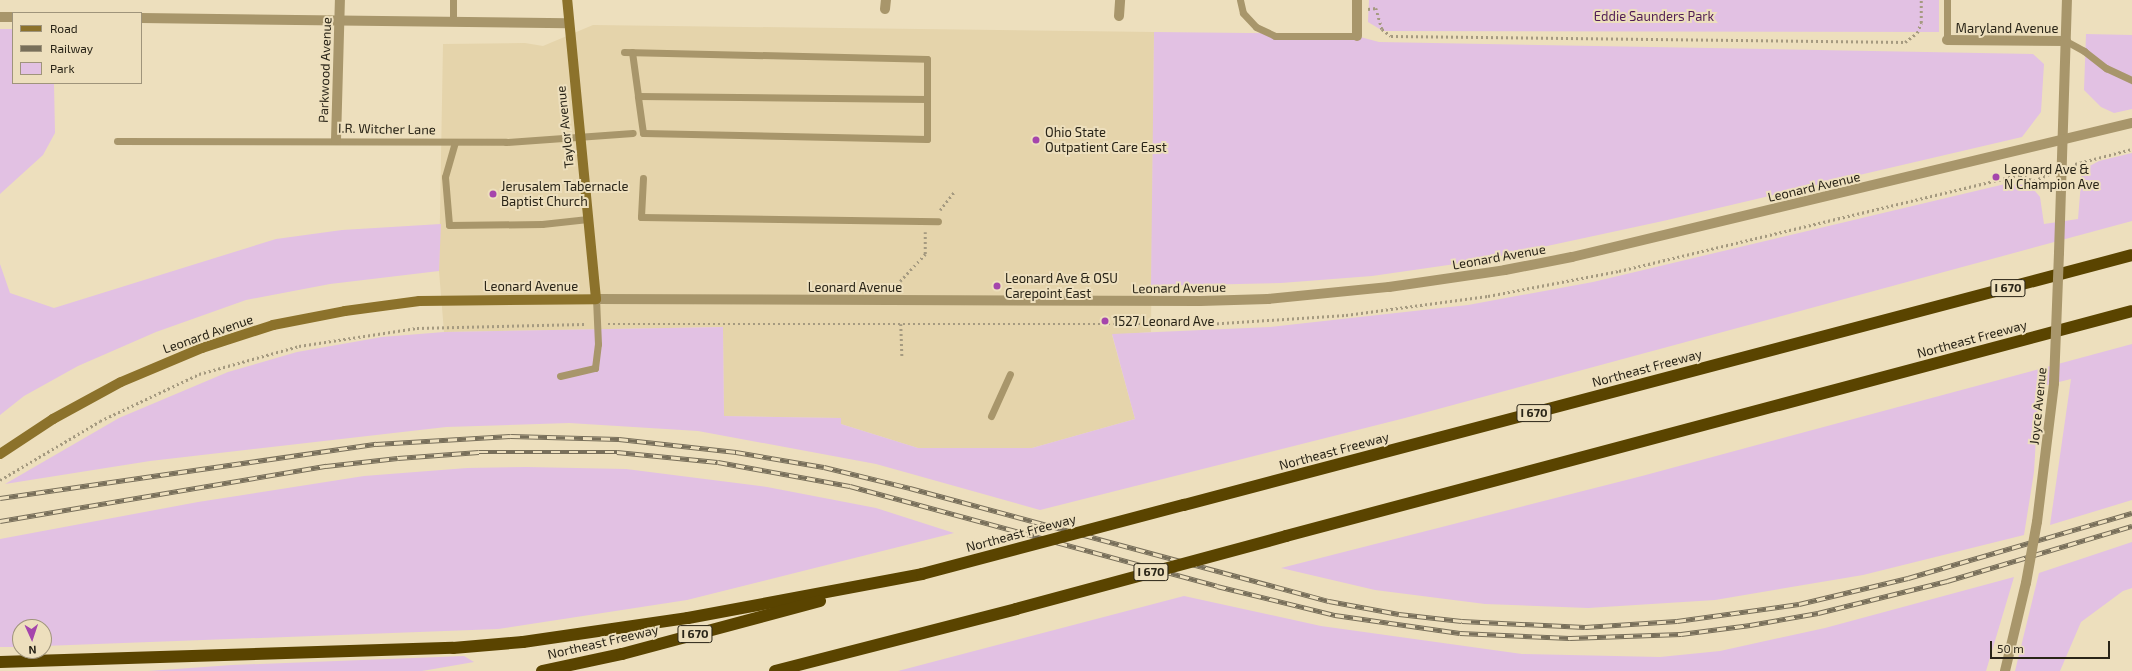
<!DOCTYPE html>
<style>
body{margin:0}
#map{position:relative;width:2132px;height:671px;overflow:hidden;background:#eddfbd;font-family:"Exo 2",sans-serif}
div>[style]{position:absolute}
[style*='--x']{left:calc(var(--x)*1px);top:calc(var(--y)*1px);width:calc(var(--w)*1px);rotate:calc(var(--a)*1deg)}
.built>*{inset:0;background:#e5d4ab}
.green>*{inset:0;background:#e2c1e3}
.path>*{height:2.5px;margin-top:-1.25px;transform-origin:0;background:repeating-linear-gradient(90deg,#a59a80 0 2px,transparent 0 5px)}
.service>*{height:7px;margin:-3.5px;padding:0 3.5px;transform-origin:3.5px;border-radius:3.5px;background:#a8966b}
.minor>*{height:10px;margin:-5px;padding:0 5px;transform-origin:5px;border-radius:5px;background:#a8966b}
.tertiary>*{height:10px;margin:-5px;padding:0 5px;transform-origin:5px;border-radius:5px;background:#a8966b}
.secondary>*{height:10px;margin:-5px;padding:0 5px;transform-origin:5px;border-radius:5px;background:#8c722b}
.motorway>*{height:12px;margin:-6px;padding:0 6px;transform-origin:6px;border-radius:6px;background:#5a4400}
.rail>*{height:4.5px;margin-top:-2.25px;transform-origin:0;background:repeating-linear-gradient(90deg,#eddfbd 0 9px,#786f5a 0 18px);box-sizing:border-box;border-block:1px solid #786f5a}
.tertiary-bridge>*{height:10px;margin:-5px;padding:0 5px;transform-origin:5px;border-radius:5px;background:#a8966b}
.motorway-bridge>*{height:12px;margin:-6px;padding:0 6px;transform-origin:6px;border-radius:6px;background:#5a4400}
.dots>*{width:11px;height:11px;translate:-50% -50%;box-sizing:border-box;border:2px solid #eddfbd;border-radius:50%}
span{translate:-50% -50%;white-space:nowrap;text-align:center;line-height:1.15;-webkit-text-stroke:4px #eddfbd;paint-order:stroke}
.shield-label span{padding:1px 3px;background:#eddfbd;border:1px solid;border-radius:3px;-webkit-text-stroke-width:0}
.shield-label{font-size:12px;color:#292417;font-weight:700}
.park-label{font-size:13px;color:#501c54}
.street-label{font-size:13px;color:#292417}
.poi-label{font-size:13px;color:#292417}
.left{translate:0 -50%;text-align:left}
.legend{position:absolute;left:12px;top:12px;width:130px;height:72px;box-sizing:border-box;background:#eddfbd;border:1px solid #9f947b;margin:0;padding:5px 7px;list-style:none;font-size:12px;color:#292417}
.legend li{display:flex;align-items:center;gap:8px;height:20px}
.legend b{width:20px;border:1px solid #9f947b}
.north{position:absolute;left:12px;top:619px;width:40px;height:40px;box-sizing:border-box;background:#eddfbd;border:1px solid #9f947b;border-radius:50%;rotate:177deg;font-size:11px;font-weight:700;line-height:16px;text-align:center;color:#292417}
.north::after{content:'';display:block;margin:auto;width:14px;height:18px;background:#a545ac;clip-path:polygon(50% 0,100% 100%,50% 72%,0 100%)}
.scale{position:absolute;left:1990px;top:641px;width:120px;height:18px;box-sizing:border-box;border:2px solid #292417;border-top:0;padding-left:5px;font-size:12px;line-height:14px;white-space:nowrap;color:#292417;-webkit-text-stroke:3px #eddfbd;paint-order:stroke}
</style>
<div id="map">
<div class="built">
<i style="clip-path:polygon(593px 25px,1154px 32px,1151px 332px,1112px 335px,1135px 419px,1032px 448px,918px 448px,841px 424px,840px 418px,724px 416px,723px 327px,444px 332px,439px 271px,443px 44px,525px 43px,543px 46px)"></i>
</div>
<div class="green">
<i style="clip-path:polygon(1369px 0,1939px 0,1939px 32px,1383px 31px,1368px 22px)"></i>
<i style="clip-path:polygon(0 29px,13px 29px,13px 83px,54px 83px,55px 133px,43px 155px,0 194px)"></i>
<i style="clip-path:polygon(1154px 32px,1349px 34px,1379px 42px,2033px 54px,2044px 64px,2041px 112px,2022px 137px,1663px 221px,1483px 260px,1372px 276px,1281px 283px,1151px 286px)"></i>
<i style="clip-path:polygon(2086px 34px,2132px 35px,2132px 109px,2114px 113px,2101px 107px,2084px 90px)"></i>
<i style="clip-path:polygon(2132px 153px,2132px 221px,1405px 418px,1040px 510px,876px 464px,698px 431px,569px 423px,446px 427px,150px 461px,5px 484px,119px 418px,228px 372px,297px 352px,382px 337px,444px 332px,723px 327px,724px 416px,841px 418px,841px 424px,918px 448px,1032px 448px,1135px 419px,1112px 334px,1270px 327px,1468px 305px,1593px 282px,2005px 184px,2030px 185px,2040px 197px,2044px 224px,2078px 219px,2082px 170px,2099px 161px)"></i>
<i style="clip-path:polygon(441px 224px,439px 271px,330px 284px,246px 300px,156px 332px,78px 366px,24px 396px,0 415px,0 264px,10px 293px,54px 308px,276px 239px,342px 230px)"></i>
<i style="clip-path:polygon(2132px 344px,2132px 500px,2050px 525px,2071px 379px,2039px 387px,2034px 472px,2024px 535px,1863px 575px,1715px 600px,1588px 608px,1485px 604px,1375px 590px,1281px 568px,1642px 476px)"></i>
<i style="clip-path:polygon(526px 467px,626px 469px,767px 487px,876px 508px,954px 533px,687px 600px,498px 629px,44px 646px,44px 627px,20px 627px,20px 647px,0 647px,0 539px,198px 502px,364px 476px,467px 468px)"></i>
<i style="clip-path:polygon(2132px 542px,2132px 588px,2123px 591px,2081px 622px,2060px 671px,2015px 671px,2039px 573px)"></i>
<i style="clip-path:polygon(2014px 577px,1986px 671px,898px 671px,1184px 596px,1321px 626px,1522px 654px,1660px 657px,1720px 651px,1825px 628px)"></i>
<i style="clip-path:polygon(464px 656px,474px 662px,422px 671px,148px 671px,232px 665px)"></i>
</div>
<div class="path">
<i style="--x:1368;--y:9;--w:8;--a:-7"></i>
<i style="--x:1376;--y:8;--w:22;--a:74"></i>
<i style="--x:1382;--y:29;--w:11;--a:38"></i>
<i style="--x:1391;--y:36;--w:514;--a:0.67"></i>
<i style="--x:1905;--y:42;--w:15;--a:-37"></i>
<i style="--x:1917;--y:33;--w:11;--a:-68"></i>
<i style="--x:1921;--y:23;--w:23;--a:-90"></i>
<i style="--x:2075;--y:164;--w:59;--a:-14.7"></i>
<i style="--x:940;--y:210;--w:24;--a:-52"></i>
<i style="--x:900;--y:281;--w:37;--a:-47"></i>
<i style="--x:925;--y:254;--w:22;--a:-90"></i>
<i style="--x:608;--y:324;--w:599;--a:0"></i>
<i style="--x:1207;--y:324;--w:139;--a:-3.7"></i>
<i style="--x:1346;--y:315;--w:143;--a:-7.6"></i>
<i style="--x:1488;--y:296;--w:133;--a:-10.8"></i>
<i style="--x:1619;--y:271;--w:412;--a:-13.5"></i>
<i style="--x:2020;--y:175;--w:15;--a:23"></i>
<i style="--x:2034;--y:181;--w:17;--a:-25"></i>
<i style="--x:901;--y:324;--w:33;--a:88"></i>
<i style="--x:0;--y:480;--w:116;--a:-30.5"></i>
<i style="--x:100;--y:421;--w:110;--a:-25.4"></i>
<i style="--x:199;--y:374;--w:104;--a:-15.6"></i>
<i style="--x:299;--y:346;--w:119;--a:-8.7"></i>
<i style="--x:417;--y:328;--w:168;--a:-1.4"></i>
</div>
<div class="service">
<i style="--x:1240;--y:0;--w:13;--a:77"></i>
<i style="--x:1243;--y:13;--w:19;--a:47"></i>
<i style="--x:1256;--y:27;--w:21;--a:25"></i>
<i style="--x:1275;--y:36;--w:82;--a:0"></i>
<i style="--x:453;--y:22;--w:22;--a:-90"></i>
<i style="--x:1947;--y:40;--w:40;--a:-90"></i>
<i style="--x:2066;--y:41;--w:21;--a:29"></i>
<i style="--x:2084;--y:51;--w:28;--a:38"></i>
<i style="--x:2106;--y:68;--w:29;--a:25"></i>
<i style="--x:624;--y:52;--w:303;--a:1.3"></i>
<i style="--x:927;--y:59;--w:80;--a:90"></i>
<i style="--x:927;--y:139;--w:284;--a:-178.8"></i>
<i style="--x:643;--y:133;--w:37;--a:-98"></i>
<i style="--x:632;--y:52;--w:44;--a:82.2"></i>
<i style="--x:638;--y:96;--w:289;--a:0.6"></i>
<i style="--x:117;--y:141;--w:389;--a:0.1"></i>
<i style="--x:506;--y:142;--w:127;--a:-4.1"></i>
<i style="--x:455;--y:142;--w:36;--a:106"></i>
<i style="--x:445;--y:177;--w:48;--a:85.2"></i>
<i style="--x:449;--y:225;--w:93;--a:-0.6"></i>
<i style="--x:542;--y:224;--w:46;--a:-6.2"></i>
<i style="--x:643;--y:178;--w:39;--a:93"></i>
<i style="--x:641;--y:217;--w:297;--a:0.8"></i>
<i style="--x:560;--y:376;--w:36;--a:-13"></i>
<i style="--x:595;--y:368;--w:24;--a:-83"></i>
<i style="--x:598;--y:344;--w:45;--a:-92.5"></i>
<i style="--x:991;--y:416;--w:46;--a:-65.7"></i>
</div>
<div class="minor">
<i style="--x:885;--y:9;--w:9;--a:-84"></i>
<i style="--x:1119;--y:16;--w:16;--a:-86"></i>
<i style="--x:0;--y:17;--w:13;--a:0"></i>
<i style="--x:141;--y:18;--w:427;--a:0.7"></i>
<i style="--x:1357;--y:36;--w:36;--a:-90"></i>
<i style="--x:1947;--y:40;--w:119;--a:0.5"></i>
<i style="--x:336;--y:140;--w:140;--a:-88.4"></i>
</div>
<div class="tertiary">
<i style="--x:2059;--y:253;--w:253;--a:-88.2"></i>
<i style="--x:596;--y:299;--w:604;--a:0.19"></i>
<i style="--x:1200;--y:301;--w:68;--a:-1.7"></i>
<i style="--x:1268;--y:299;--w:122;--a:-5.7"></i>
<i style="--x:1389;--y:287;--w:117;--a:-8.3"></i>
<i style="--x:1505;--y:270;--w:68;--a:-11"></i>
<i style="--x:1572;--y:257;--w:576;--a:-13.46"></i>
<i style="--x:2037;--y:522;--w:140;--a:-83"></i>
<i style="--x:2005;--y:671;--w:90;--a:-76.6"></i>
</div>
<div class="secondary">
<i style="--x:0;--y:454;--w:64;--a:-33.4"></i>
<i style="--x:53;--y:419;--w:77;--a:-28.6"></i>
<i style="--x:121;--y:382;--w:88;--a:-22.8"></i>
<i style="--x:202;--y:348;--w:75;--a:-17.9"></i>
<i style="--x:273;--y:325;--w:73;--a:-11"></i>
<i style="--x:345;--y:311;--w:75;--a:-7.7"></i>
<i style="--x:419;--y:301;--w:177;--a:-0.6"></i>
<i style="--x:596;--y:299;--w:300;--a:-95.5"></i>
</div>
<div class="motorway">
<i style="--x:1184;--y:505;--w:980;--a:-14.77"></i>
<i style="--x:1286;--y:536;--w:875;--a:-14.89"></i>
<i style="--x:0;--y:662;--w:453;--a:-1.8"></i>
<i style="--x:453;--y:648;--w:70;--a:-4.9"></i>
<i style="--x:523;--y:642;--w:167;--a:-8.3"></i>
<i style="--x:688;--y:618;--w:238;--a:-10.6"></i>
<i style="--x:542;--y:671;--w:82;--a:-12"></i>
<i style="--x:622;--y:654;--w:205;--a:-15"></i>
<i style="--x:775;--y:671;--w:249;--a:-14.4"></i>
</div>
<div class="rail">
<i style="--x:0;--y:498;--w:380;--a:-8.2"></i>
<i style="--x:376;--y:444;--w:135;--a:-3.4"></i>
<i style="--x:511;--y:436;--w:108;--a:1.6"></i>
<i style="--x:619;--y:439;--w:118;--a:6.3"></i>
<i style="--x:736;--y:452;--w:89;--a:9.7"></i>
<i style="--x:824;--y:467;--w:89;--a:13.7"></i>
<i style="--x:910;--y:488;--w:434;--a:15.1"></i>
<i style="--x:1329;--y:601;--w:71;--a:10.5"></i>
<i style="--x:1399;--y:614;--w:63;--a:6.3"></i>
<i style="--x:1462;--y:621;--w:123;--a:2.8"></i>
<i style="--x:1585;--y:627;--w:92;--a:-3.7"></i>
<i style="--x:1677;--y:621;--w:123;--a:-7.9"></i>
<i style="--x:1799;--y:604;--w:112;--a:-13.4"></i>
<i style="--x:1908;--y:578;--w:233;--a:-16.2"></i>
<i style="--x:0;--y:521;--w:331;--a:-9.6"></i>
<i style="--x:326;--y:466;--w:72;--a:-6.3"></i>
<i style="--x:398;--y:458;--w:81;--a:-4.2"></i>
<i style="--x:479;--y:452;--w:138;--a:0"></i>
<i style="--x:617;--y:452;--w:101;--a:5.7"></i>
<i style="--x:718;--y:462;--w:134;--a:10.3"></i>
<i style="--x:850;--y:486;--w:380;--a:15.2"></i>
<i style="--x:1217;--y:586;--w:122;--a:13.8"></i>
<i style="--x:1335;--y:615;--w:126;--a:8.2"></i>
<i style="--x:1460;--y:633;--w:110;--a:2.6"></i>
<i style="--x:1570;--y:638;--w:111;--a:-2.1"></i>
<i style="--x:1681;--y:634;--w:70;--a:-7.4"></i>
<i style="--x:1750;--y:625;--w:69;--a:-10"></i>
<i style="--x:1818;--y:613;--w:133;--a:-13.9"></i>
<i style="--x:1947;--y:581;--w:193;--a:-16.6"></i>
</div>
<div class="tertiary-bridge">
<i style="--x:2054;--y:383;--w:130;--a:-87.8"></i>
<i style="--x:2026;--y:583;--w:62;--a:-79.8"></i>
</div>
<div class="motorway-bridge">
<i style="--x:922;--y:574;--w:271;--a:-14.8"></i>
<i style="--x:1016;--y:609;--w:280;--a:-15.1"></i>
</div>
<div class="dots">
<i style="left:1036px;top:140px;background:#a545ac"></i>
<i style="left:1996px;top:177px;background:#a545ac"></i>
<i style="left:493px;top:194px;background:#a545ac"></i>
<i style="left:997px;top:286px;background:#a545ac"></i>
<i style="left:1105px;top:321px;background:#a545ac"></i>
</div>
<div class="shield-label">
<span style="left:2008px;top:288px">I 670</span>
<span style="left:1534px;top:413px">I 670</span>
<span style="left:1151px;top:572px">I 670</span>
<span style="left:695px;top:634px">I 670</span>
</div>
<div class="park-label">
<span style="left:1654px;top:16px">Eddie Saunders Park</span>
</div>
<div class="street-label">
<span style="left:2007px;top:28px">Maryland Avenue</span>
<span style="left:325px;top:70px;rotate:-88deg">Parkwood Avenue</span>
<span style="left:565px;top:127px;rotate:-96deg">Taylor Avenue</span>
<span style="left:387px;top:129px;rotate:1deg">I.R. Witcher Lane</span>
<span style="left:1814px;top:187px;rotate:-13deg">Leonard Avenue</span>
<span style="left:1499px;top:257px;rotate:-10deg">Leonard Avenue</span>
<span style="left:531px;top:286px">Leonard Avenue</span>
<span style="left:855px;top:287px">Leonard Avenue</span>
<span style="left:1179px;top:288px;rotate:-1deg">Leonard Avenue</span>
<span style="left:208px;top:334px;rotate:-19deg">Leonard Avenue</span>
<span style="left:1972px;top:339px;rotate:-15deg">Northeast Freeway</span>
<span style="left:1647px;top:368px;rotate:-15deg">Northeast Freeway</span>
<span style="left:2038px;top:406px;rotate:-84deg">Joyce Avenue</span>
<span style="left:1334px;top:451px;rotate:-15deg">Northeast Freeway</span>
<span style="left:1021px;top:533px;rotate:-15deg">Northeast Freeway</span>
<span style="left:603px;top:642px;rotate:-13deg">Northeast Freeway</span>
</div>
<div class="poi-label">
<span class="left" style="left:1045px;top:140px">Ohio State<br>Outpatient Care East</span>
<span class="left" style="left:2004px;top:177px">Leonard Ave &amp;<br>N Champion Ave</span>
<span class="left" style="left:501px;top:194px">Jerusalem Tabernacle<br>Baptist Church</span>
<span class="left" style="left:1005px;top:286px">Leonard Ave &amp; OSU<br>Carepoint East</span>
<span class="left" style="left:1113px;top:321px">1527 Leonard Ave</span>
</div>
<ul class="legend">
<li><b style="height:5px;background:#8c722b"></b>Road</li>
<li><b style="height:5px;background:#786f5a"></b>Railway</li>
<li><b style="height:11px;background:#e2c1e3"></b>Park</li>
</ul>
<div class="north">N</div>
<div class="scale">50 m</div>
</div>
